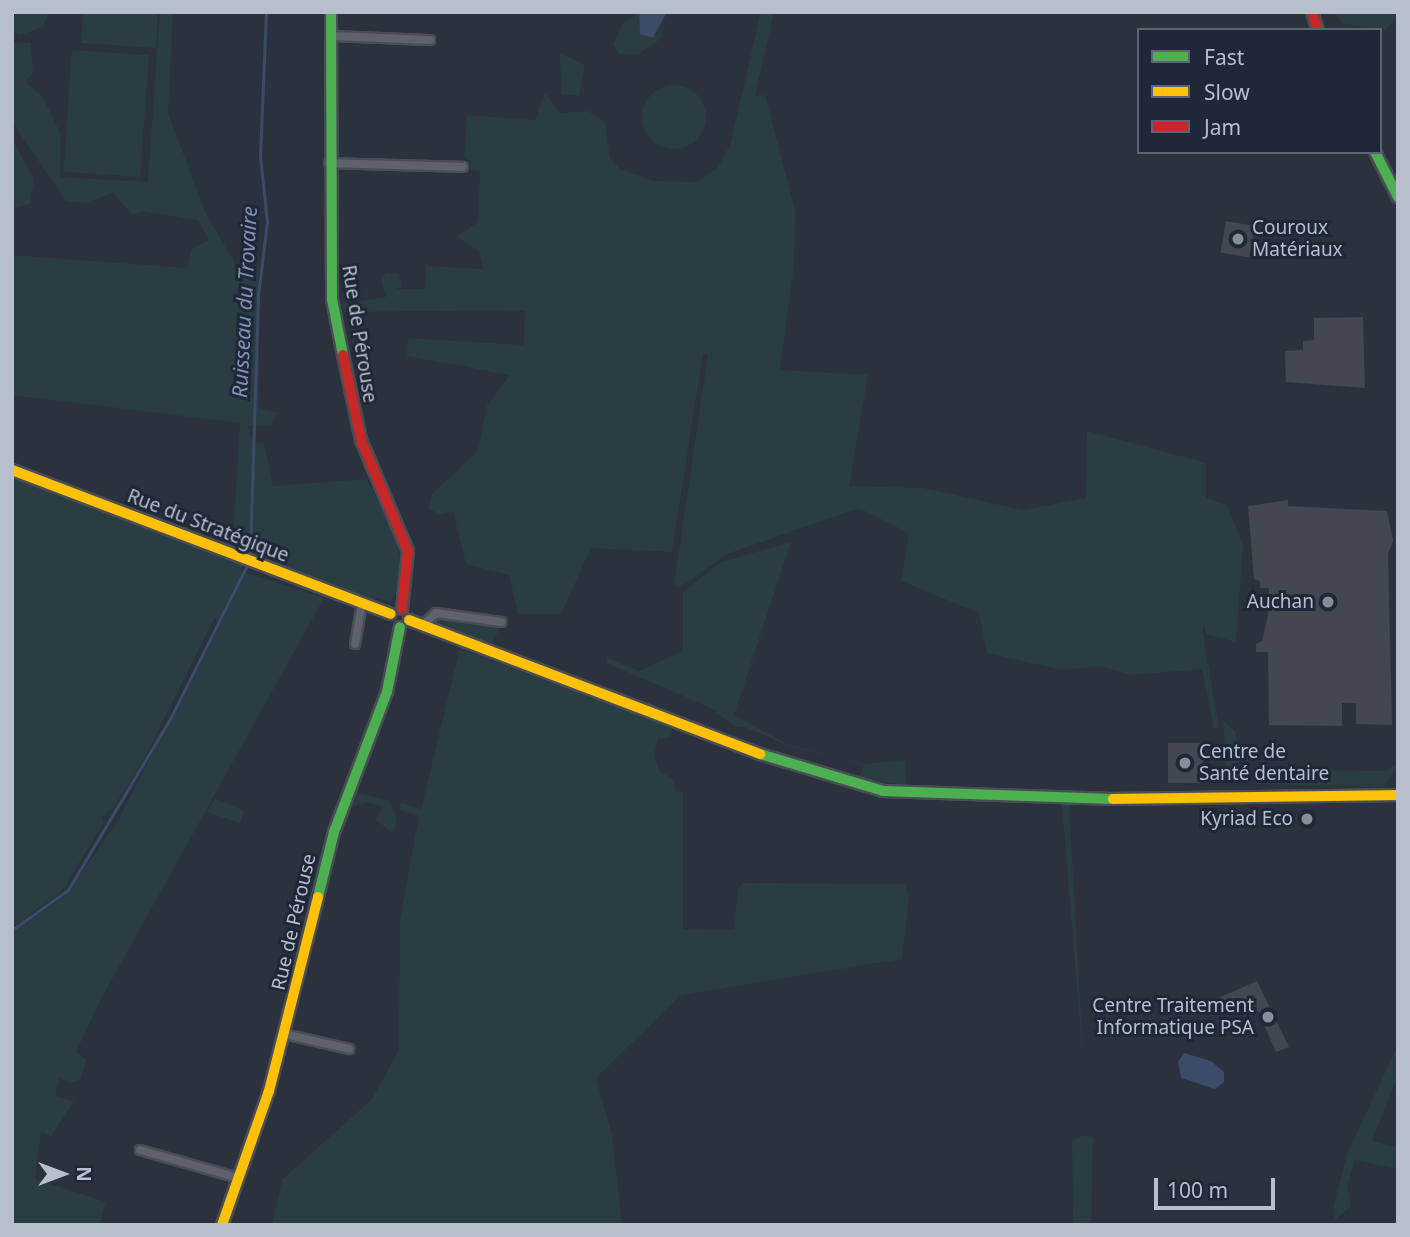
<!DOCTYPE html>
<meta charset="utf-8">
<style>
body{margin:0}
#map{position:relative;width:1410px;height:1237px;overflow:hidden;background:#2c323d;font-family:"Noto Sans",sans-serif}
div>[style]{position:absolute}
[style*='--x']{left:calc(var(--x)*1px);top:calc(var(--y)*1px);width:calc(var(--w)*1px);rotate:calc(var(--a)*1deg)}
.green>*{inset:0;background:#293d43;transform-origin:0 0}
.round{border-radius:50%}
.water>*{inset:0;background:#3b4b68}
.stream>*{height:2.5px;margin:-1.25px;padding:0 1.25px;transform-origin:1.25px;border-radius:1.25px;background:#3b4b68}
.building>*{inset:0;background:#424750;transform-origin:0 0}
.roads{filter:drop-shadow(2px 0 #494d55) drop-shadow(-2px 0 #494d55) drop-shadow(0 2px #494d55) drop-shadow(0 -2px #494d55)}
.street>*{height:8px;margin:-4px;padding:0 4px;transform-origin:4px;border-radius:4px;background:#5e626a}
.fast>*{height:10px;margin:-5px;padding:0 5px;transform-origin:5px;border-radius:5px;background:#4caf50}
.slow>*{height:10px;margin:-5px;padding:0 5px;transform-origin:5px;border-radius:5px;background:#ffc107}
.jam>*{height:10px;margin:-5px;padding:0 5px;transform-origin:5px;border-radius:5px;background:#c62828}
.dots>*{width:19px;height:19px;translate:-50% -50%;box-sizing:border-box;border:4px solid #1f2838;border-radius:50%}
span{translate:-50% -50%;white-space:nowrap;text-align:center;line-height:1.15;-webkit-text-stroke:6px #1f2838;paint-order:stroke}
.poi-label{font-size:19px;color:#b8bfcc}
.left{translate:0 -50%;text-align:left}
.right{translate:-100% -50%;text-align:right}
.street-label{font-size:19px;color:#b8bfcc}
.water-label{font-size:21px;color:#7f92b4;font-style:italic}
.frame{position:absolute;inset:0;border:14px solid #b8bfcc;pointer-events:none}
.legend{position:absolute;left:1137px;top:28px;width:245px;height:126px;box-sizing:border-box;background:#1f2838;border:2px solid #5c6473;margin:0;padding:9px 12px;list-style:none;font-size:21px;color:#b8bfcc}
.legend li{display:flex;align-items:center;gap:14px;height:35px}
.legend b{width:35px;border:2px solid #5c6473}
.north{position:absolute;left:28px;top:1139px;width:70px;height:70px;-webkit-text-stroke:5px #1f2838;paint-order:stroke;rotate:90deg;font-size:19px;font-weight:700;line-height:28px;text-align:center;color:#b8bfcc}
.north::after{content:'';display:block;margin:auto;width:24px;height:32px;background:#b8bfcc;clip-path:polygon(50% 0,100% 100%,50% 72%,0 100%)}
.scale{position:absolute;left:1154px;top:1178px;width:121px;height:32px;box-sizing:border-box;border:4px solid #b8bfcc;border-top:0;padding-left:9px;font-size:21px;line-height:24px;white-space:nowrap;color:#b8bfcc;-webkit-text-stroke:5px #1f2838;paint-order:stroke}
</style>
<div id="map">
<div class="green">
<i style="clip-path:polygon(12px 12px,49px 12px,43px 27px,20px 35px,12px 31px)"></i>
<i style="clip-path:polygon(83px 12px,158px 12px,156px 48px,81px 43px)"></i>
<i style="clip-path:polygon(160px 12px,173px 12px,168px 113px,206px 214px,236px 265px,258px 265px,259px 408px,278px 413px,270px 426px,248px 425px,252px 441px,264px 443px,273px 486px,367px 479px,394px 533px,400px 557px,397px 592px,390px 602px,375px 598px,373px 603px,218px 544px,233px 538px,240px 423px,12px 395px,12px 255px,187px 268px,191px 250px,209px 240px,198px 220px,142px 211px,132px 215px,113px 193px,84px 203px,66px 201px,12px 122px,12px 42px,31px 43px,33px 73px,25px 82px,43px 97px,61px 135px,60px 177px,148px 182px)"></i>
<i style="clip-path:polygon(639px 12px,640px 34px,653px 38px,665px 24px,662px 38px,637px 55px,619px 54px,613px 44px,623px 23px)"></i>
<i style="clip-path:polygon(761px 12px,774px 12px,755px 96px,765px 95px,795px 210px,794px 265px,780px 370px,868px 375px,849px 486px,923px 488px,1023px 510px,1086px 498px,1087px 431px,1206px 463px,1206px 498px,1227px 505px,1243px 545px,1236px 642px,1206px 634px,1204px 624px,1202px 629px,1219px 728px,1214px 728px,1202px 669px,1131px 675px,1100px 666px,1063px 670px,987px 653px,979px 613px,901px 581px,909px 533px,859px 508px,727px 554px,679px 588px,674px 585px,708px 354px,703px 353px,672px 552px,591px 548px,561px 614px,518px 614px,509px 575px,466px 564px,453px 512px,440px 515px,428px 508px,432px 494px,478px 451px,487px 406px,510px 375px,407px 356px,408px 338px,524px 345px,525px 310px,344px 312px,342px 304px,386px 297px,381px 280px,386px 273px,399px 274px,402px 287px,395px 289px,425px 289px,426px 266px,483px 269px,479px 251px,457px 237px,478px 222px,480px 171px,470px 169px,470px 161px,464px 158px,467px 115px,535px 120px,545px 93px,560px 113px,588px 111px,605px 122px,610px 158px,619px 168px,653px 181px,698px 182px,718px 167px,730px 145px)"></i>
<i style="clip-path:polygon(1333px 12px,1398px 12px,1398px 15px,1386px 30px,1343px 24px)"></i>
<i style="left:72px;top:50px;width:77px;height:122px;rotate:4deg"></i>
<i style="clip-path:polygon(560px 53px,585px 65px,579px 96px,561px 94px)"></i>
<i class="round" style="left:642px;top:85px;width:64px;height:64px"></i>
<i style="clip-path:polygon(12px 138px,34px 180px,30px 204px,13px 208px)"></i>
<i style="clip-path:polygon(12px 475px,226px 558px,243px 565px,241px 571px,324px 598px,101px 999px,76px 1052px,86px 1060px,81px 1079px,69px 1083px,60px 1078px,55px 1096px,74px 1101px,51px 1136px,41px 1132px,35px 1179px,106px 1202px,99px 1225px,12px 1225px,12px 933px,65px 896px,117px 822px,219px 625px,215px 617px,145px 757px,114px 807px,102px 816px,104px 823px,61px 892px,12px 927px)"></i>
<i style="clip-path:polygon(791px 542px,734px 715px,789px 745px,830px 756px,864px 764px,905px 760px,906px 785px,859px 778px,864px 765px,792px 747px,745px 727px,735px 727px,709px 707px,607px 663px,607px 658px,639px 671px,683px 651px,683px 592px,721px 562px)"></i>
<i style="clip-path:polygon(445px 617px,462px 622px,501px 626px,491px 645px,432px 619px)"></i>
<i style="clip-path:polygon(460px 649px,672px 728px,671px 737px,658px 739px,654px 755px,660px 772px,674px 779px,675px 791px,683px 792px,683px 930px,734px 929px,738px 889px,743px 883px,905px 884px,909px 896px,902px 959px,681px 995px,596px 1078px,612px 1135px,622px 1225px,272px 1225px,282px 1180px,372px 1099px,399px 1050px,400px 919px,419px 816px,400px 810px,401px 803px,421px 809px)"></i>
<i style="clip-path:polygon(1223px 720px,1236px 732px,1238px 784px,1227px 782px)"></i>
<i style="clip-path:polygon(1398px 765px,1383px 787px,1256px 784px,1259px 769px,1382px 771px)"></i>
<i style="clip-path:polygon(358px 793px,390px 801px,397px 819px,393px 833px,376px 820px,383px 806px,366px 802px,352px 807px)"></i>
<i style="clip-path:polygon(215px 798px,244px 811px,240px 823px,207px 812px)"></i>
<i style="clip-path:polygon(1069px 803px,1084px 1073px,1062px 805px)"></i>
<i style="clip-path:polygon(1398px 1045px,1398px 1076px,1372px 1141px,1398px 1148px,1398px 1169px,1355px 1160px,1347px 1185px,1351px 1206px,1335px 1220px,1333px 1208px,1347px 1154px)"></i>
<i style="clip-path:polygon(1085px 1135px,1093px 1138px,1091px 1225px,1073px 1225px,1072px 1141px)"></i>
</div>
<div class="water">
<i style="clip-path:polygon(639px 12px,667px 12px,653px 38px,640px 34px)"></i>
<i style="clip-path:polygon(1184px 1053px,1211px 1061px,1224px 1072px,1224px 1082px,1215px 1089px,1181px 1078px,1178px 1062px)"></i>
</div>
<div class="stream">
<i style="--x:250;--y:552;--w:257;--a:-88.2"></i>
<i style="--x:258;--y:295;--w:74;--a:-83"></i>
<i style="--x:267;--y:222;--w:66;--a:-96.1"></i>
<i style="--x:260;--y:156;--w:144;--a:-87.6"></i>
<i style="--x:12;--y:930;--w:69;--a:-35.5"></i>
<i style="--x:68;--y:890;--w:199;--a:-59.2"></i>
<i style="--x:170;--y:719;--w:172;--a:-63.4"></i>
</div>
<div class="building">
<i style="left:1226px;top:221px;width:29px;height:32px;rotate:10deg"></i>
<i style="clip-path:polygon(1363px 317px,1365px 388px,1286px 382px,1285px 351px,1303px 350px,1303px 341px,1314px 340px,1314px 318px)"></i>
<i style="clip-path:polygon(1288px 500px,1288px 506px,1387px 511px,1393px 541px,1388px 554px,1392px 725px,1356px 724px,1356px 703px,1342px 703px,1342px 726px,1269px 725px,1268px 652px,1256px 652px,1256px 644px,1262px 641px,1268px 615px,1269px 588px,1260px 588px,1260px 581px,1254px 579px,1248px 506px)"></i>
<i style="left:1203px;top:743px;width:40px;height:35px;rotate:90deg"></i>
<i style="clip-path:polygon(1257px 981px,1289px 1047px,1276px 1052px,1258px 1011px,1245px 1017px,1236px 1006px,1212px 1016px,1207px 1003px)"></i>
</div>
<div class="roads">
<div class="street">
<i style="--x:331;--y:36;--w:99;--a:2.3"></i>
<i style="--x:329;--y:163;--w:134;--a:1.7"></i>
<i style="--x:422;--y:626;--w:19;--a:-43"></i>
<i style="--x:436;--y:613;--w:66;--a:7.9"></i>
<i style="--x:355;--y:644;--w:41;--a:-80.1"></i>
<i style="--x:284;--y:1034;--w:67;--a:13"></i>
<i style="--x:140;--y:1150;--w:102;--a:15.9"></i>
</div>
<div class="fast">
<i style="--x:331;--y:12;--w:287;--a:89.8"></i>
<i style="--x:332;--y:299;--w:57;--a:78.9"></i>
<i style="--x:1375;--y:152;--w:51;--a:62.9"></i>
<i style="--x:760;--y:754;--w:128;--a:16.7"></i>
<i style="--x:883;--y:791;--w:230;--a:2"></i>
<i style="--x:318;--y:897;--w:67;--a:-76.2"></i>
<i style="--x:334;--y:832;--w:150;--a:-69.3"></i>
<i style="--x:387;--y:692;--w:66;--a:-78.7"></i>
</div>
<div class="slow">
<i style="--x:12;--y:470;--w:405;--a:20.8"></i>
<i style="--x:409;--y:620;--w:376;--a:20.9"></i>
<i style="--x:1113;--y:799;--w:285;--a:-0.8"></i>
<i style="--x:222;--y:1225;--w:142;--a:-70.7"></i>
<i style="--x:269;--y:1091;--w:200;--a:-75.8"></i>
</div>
<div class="jam">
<i style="--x:1312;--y:12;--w:19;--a:72"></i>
<i style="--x:343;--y:355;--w:87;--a:78"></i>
<i style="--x:361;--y:440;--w:121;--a:67.1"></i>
<i style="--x:408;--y:551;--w:58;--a:95.9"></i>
</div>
</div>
<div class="dots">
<i style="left:1238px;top:239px;background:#878e9a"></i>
<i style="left:1328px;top:602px;background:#878e9a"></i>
<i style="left:1185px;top:763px;background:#878e9a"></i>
<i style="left:1307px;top:819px;background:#878e9a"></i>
<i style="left:1268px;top:1017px;background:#878e9a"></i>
</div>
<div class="poi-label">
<span class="left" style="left:1252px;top:239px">Couroux<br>Matériaux</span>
<span class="right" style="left:1314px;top:602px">Auchan</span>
<span class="left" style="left:1199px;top:763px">Centre de<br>Santé dentaire</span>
<span class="right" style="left:1293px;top:819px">Kyriad Eco</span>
<span class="right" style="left:1254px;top:1017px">Centre Traitement<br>Informatique PSA</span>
</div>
<div class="street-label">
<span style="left:359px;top:334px;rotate:81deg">Rue de Pérouse</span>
<span style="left:208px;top:526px;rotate:21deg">Rue du Stratégique</span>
<span style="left:294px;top:922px;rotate:-77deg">Rue de Pérouse</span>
</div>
<div class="water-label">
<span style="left:244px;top:302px;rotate:-87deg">Ruisseau du Trovaire</span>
</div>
<div class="frame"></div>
<ul class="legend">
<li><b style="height:9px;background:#4caf50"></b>Fast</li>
<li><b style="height:9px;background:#ffc107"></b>Slow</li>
<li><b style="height:9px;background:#c62828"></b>Jam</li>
</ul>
<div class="north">N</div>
<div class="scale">100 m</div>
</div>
